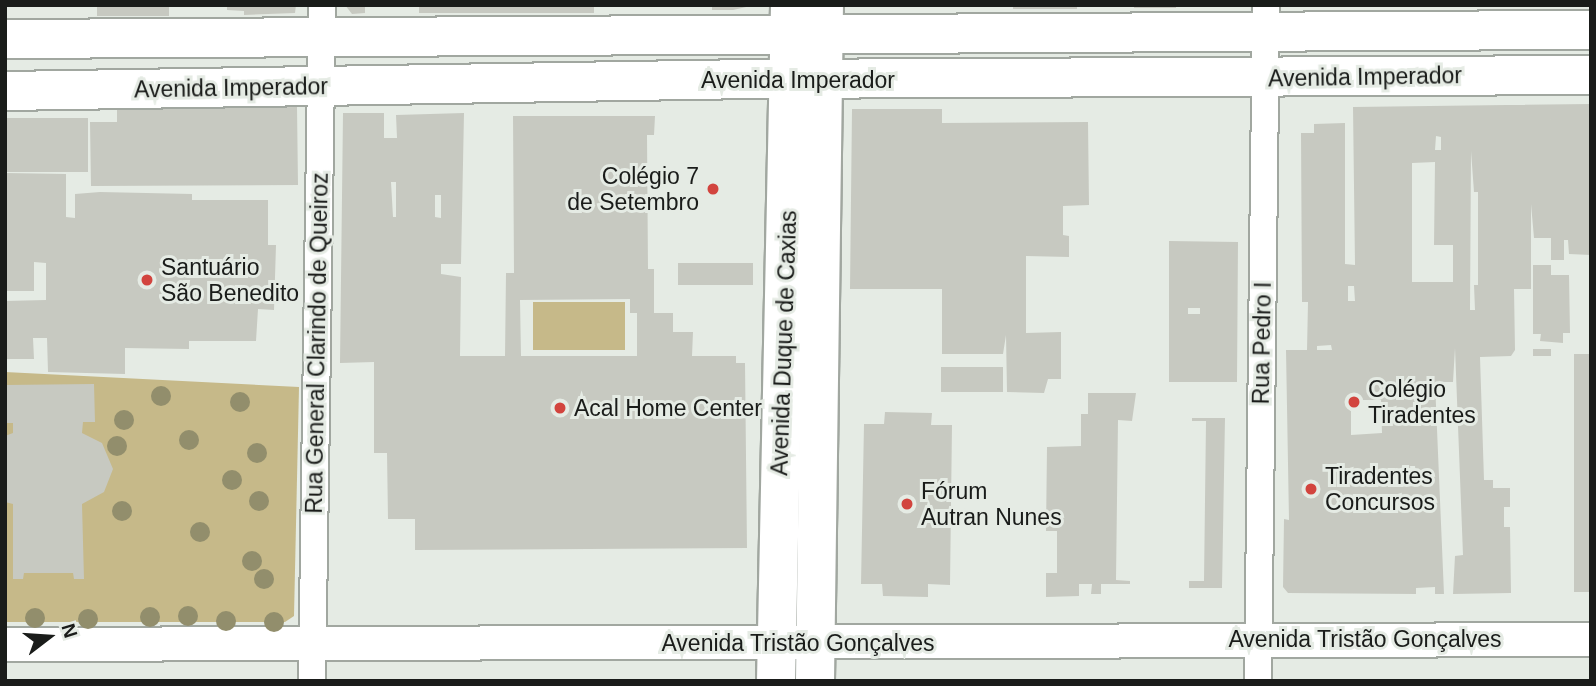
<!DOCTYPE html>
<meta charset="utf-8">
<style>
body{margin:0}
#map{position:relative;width:1596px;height:686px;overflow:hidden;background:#e5ebe4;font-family:Arial,sans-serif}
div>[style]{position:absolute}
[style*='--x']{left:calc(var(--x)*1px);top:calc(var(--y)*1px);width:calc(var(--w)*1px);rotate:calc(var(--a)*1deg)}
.green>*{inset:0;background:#c6b989;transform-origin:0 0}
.building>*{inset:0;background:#c7c9c1;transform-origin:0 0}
.roads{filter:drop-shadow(2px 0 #a1a7a0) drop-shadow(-2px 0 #a1a7a0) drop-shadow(0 2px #a1a7a0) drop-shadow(0 -2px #a1a7a0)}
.minor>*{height:26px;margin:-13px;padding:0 13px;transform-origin:13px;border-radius:13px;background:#fff}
.tertiary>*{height:33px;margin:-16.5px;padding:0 16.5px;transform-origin:16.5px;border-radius:16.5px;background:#fff}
.primary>*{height:38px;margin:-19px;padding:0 19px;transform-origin:19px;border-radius:19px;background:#fff}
.trees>*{width:20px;height:20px;margin:-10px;border-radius:50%;background:#928e6c}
.dots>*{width:19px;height:19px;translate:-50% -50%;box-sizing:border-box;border:4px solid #e5ebe4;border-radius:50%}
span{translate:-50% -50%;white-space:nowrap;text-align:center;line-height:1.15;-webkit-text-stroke:6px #e5ebe4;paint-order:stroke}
.street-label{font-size:23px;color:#1a1c1a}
.poi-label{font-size:23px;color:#1a1c1a}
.right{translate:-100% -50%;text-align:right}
.left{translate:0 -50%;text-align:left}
.frame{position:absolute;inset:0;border:7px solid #1a1c1a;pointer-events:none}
.north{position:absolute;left:14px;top:602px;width:70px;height:70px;-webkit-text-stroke:5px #e5ebe4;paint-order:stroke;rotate:73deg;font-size:19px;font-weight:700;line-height:28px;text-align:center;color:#1a1c1a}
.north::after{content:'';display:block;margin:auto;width:24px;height:32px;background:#1a1c1a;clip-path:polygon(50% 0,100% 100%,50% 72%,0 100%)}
</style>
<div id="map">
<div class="green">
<i style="left:533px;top:302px;width:92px;height:48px"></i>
<i style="clip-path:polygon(5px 372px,299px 387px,294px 616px,285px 622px,5px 622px)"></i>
</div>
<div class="building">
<i style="left:97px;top:5px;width:72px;height:11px"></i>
<i style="clip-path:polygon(227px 5px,296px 5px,295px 13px,244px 15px,244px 11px,227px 10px)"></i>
<i style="clip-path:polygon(345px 5px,365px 5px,365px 13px,352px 14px)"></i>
<i style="left:419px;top:5px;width:175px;height:8px"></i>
<i style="clip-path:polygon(712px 5px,755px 5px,733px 10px,712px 10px)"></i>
<i style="left:1013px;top:5px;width:64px;height:4px"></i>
<i style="left:1134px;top:5px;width:42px;height:3px"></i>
<i style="clip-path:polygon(evenodd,1591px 104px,1591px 255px,1569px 254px,1568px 240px,1564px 240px,1564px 260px,1551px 260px,1551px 238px,1534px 238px,1531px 204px,1531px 289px,1514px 289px,1515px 350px,1511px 356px,1480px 357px,1484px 480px,1493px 480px,1493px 488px,1510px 488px,1510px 507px,1504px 507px,1504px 527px,1510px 527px,1511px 593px,1453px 594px,1455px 556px,1463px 555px,1455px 348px,1453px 382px,1435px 382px,1444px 594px,1435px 594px,1435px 587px,1416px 588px,1416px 594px,1288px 593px,1283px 587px,1284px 519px,1289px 520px,1286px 350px,1307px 350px,1308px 302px,1302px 302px,1301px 133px,1314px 133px,1314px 124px,1345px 123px,1345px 264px,1355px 265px,1353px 107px,1591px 104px,1436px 136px,1441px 137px,1441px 150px,1435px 150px,1436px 136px,1591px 104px,1471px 151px,1474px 192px,1478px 192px,1478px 285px,1474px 285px,1475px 310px,1470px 310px,1471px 151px,1591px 104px,1435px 162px,1434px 245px,1453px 245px,1453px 282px,1412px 282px,1412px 163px,1435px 162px,1591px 104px,1348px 286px,1354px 286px,1355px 301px,1348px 301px,1348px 286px,1591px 104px,1331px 345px,1332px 350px,1317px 350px,1317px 346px,1331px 345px,1591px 104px,1351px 400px,1381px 400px,1382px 433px,1351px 435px,1351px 400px,1591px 104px,1410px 466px,1415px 466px,1416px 476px,1411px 476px,1410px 466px)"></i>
<i style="clip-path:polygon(297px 107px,298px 185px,91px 186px,90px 122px,117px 122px,117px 109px)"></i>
<i style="clip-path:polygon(852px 109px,942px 109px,942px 123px,1088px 122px,1089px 205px,1063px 206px,1063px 235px,1069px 236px,1069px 257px,1026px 256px,1026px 333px,1061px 332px,1061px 379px,1048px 379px,1044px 393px,1007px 392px,1006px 335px,1003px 354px,942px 354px,942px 289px,850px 289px)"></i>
<i style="clip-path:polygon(evenodd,343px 113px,384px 113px,384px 138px,397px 138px,396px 115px,464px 113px,461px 264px,441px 264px,441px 274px,461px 277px,460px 356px,505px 356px,506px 273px,514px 273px,513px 116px,655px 116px,654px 135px,647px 135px,648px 269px,654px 269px,654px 313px,673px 313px,673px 332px,693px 332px,692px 356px,736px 356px,736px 363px,745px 363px,747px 548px,415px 550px,415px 519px,388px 519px,387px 453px,374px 453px,374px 362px,340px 363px,343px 113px,391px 182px,396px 182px,396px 217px,393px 217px,391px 182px,343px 113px,435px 195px,441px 195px,441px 218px,435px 217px,435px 195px,343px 113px,630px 299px,630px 313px,637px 313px,637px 356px,521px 356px,520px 300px,630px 299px)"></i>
<i style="left:5px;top:118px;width:83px;height:54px"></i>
<i style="clip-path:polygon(5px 173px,66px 174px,66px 217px,75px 218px,75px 194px,100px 192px,192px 194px,192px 200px,268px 200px,268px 245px,276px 245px,274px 310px,258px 309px,256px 341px,189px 341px,189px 349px,125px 348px,125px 374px,48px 372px,47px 338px,33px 338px,34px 359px,7px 359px,5px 301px,46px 300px,46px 263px,34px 262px,34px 291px,5px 291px)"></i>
<i style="clip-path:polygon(evenodd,1169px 241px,1238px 242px,1237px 382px,1169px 382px,1169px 241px,1188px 308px,1200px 308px,1200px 314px,1188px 314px,1188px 308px)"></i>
<i style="left:678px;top:263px;width:75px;height:22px"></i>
<i style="clip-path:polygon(1533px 265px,1551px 265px,1551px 275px,1569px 275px,1570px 333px,1563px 333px,1563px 343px,1540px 341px,1541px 334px,1533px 334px)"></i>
<i style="left:1533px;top:349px;width:18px;height:7px"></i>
<i style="left:1591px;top:354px;width:238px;height:17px;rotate:90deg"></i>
<i style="left:941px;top:367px;width:62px;height:25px"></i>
<i style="clip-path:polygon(94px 384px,95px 422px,83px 422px,82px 433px,102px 443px,113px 469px,104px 492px,82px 504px,84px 579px,74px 579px,73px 573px,24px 573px,23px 579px,13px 579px,13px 504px,5px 502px,5px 436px,13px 433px,13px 423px,5px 423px,5px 385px)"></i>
<i style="clip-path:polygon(1088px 393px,1136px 393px,1132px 421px,1118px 420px,1116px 580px,1130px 581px,1130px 584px,1101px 584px,1101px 594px,1091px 594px,1092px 584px,1079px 584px,1079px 596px,1046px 597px,1046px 573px,1057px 573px,1057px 531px,1046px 531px,1047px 447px,1081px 446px,1081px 414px,1088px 414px)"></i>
<i style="clip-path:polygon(885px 412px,932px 413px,931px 425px,952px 425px,950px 585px,928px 584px,928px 597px,883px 596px,882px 584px,861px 584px,864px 424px,884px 424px)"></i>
<i style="clip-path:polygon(1192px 418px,1225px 418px,1222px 588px,1189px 588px,1189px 581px,1204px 581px,1206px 421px,1192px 421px)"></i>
</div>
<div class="roads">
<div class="minor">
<i style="--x:312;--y:681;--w:676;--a:-89.15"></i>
<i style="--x:1258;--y:681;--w:676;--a:-89.32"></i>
</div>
<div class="tertiary">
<i style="--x:5;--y:644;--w:1586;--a:-0.18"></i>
</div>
<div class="primary">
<i style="--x:5;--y:39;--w:1586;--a:-0.33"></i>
<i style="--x:5;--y:91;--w:750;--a:-0.92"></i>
<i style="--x:755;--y:79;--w:836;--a:-0.27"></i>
<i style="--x:776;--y:681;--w:676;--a:-88.81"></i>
<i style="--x:815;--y:681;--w:676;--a:-89.24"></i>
</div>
</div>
<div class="trees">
<i style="left:161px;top:396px"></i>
<i style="left:240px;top:402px"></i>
<i style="left:124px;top:420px"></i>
<i style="left:189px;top:440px"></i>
<i style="left:117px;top:446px"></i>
<i style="left:257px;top:453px"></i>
<i style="left:232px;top:480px"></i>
<i style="left:259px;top:501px"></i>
<i style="left:122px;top:511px"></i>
<i style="left:200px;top:532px"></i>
<i style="left:252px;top:561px"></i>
<i style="left:264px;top:579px"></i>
<i style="left:188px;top:616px"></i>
<i style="left:150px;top:617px"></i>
<i style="left:35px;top:618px"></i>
<i style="left:88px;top:619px"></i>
<i style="left:226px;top:621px"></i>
<i style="left:274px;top:622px"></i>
</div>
<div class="dots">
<i style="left:713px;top:189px;background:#d2443e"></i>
<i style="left:147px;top:280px;background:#d2443e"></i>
<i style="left:1354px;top:402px;background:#d2443e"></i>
<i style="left:560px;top:408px;background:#d2443e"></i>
<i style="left:1311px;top:489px;background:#d2443e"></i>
<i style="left:907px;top:504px;background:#d2443e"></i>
</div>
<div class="street-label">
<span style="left:1365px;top:77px;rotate:-1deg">Avenida Imperador</span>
<span style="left:798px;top:80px">Avenida Imperador</span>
<span style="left:231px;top:88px;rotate:-1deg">Avenida Imperador</span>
<span style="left:317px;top:343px;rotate:-89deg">Rua General Clarindo de Queiroz</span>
<span style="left:784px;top:343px;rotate:-88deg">Avenida Duque de Caxias</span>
<span style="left:1262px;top:343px;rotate:-89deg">Rua Pedro I</span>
<span style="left:1365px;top:639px">Avenida Tristão Gonçalves</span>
<span style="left:798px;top:643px">Avenida Tristão Gonçalves</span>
</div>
<div class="poi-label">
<span class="right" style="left:699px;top:189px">Colégio 7<br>de Setembro</span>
<span class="left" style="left:161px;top:280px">Santuário<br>São Benedito</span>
<span class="left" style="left:1368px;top:402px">Colégio<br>Tiradentes</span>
<span class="left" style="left:574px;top:408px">Acal Home Center</span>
<span class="left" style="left:1325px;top:489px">Tiradentes<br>Concursos</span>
<span class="left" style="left:921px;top:504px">Fórum<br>Autran Nunes</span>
</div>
<div class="frame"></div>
<div class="north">N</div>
</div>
